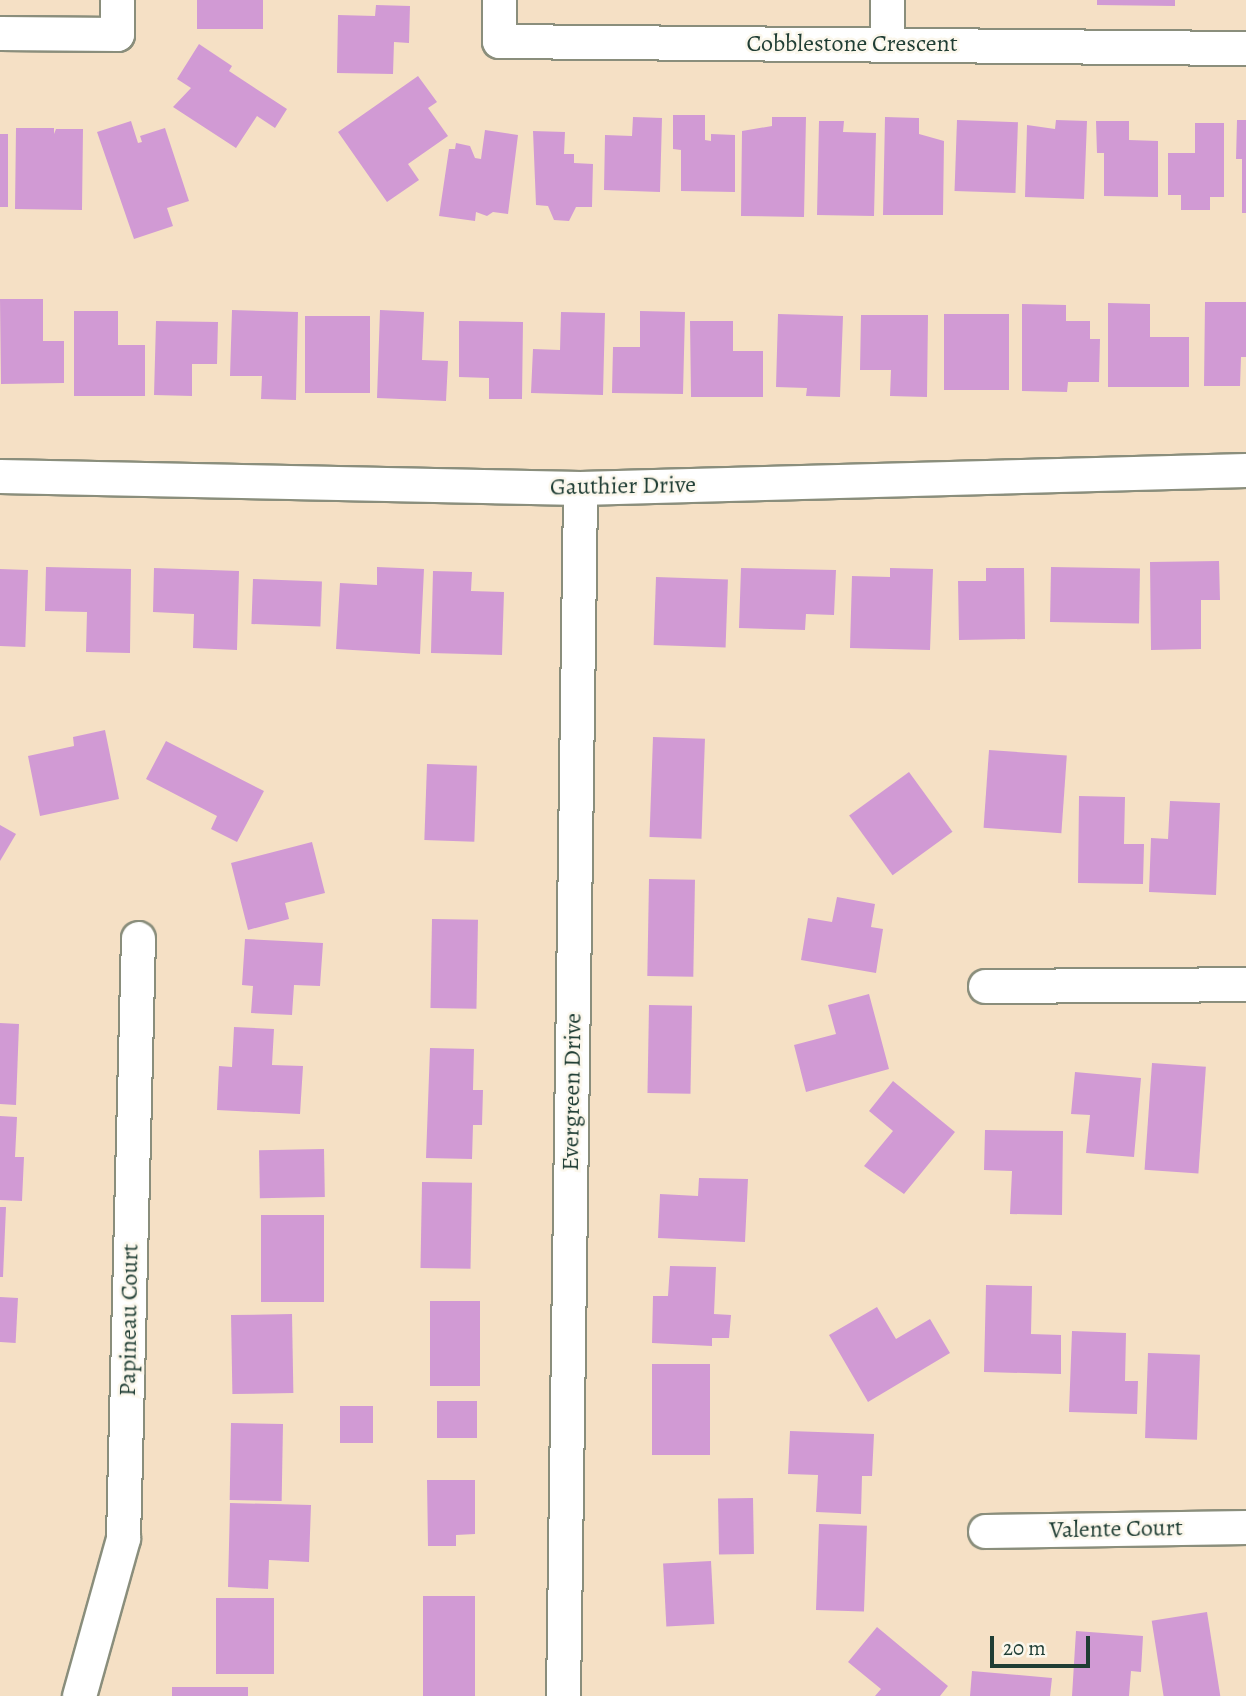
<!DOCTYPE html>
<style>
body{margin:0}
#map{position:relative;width:1246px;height:1696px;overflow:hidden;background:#f5e0c5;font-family:Alegreya,serif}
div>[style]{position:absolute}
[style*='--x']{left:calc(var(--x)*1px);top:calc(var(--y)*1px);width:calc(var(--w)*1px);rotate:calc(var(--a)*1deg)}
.building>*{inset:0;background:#d19ad4;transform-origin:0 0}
.roads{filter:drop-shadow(2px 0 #8a8e7c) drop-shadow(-2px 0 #8a8e7c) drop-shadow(0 2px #8a8e7c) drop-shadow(0 -2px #8a8e7c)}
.minor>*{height:33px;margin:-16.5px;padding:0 16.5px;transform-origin:16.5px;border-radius:16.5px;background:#fff}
span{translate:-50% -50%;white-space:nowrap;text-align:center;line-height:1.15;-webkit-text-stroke:5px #fbf7ec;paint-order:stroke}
.street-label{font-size:24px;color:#1f3d34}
.scale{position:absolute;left:990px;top:1636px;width:100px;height:32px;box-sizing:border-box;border:4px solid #1f3d34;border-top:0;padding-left:9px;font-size:21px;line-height:24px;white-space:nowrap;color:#1f3d34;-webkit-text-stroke:5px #fbf7ec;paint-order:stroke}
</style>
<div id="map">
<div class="building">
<i style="left:197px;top:0;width:66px;height:29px"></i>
<i style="clip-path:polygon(1097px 0,1175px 0,1175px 6px,1097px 5px)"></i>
<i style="clip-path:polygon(376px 5px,410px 6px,409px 43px,394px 42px,393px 74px,337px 73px,338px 15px,375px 16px)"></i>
<i style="clip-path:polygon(199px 44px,232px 66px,229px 71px,287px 109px,275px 128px,257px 116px,236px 148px,173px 107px,191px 88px,177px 79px)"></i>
<i style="clip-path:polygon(418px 76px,437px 102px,428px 108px,448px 136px,408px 164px,419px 180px,387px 202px,338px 132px)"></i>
<i style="clip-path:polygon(673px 115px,705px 115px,705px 140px,711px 141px,711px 134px,735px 135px,735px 192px,681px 191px,681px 150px,673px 149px)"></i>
<i style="clip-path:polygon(633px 117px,662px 118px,660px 192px,604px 190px,605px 135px,632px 136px)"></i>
<i style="clip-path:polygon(772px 117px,806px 117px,804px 217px,741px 216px,742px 131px,772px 126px)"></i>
<i style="clip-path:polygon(885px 117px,919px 118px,919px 134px,944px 141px,943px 215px,883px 215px)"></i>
<i style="left:957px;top:120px;width:61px;height:71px;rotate:2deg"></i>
<i style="clip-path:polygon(1056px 120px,1087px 121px,1084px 199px,1025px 197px,1027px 125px,1055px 129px)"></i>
<i style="clip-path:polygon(1237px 120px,1246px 120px,1246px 213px,1242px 213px,1242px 159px,1236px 159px)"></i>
<i style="clip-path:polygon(131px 121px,138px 143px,142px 142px,140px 136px,165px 128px,189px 201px,167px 208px,173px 226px,134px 239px,97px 132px)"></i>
<i style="clip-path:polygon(819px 121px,844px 121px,843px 132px,876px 133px,874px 216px,817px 215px)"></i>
<i style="clip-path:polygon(1096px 121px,1129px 121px,1129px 140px,1158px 141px,1158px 197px,1104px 196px,1104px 153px,1097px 153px)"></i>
<i style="clip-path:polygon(1195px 123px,1224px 123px,1224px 197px,1210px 197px,1210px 210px,1181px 210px,1181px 195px,1168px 195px,1168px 153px,1195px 153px)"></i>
<i style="clip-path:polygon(16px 128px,54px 128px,54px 134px,56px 129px,83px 129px,82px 210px,15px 209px)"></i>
<i style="clip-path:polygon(485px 130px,518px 135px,508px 214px,493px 212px,487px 216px,476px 212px,475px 221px,439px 216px,449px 149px,455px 149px,456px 143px,470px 146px,475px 158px,481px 159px)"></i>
<i style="clip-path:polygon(533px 131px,565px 132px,564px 154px,574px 154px,574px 163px,593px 164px,592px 207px,576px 207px,569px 221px,554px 220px,548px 206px,536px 205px)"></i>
<i style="left:0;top:134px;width:8px;height:73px"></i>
<i style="clip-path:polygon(0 299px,43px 299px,43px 341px,64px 341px,64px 383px,1px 384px)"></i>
<i style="clip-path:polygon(1205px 302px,1246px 302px,1246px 357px,1241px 357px,1240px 386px,1204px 386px)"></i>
<i style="clip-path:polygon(1108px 303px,1150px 304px,1150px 337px,1189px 337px,1189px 387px,1108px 387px)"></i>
<i style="clip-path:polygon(1022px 304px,1066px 305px,1066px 321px,1090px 321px,1090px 339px,1100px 339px,1099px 382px,1068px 382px,1067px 392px,1022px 391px)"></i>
<i style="clip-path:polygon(232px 310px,298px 312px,296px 400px,261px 399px,262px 376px,230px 376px)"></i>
<i style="clip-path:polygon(380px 310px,424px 312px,422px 360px,448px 361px,446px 401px,377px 398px)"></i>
<i style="clip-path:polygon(74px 311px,118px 311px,118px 345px,145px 345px,145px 396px,74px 396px)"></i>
<i style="clip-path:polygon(640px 311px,685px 312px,683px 394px,612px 393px,613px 347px,640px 347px)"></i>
<i style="clip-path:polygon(561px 312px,605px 313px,603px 395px,531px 393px,533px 349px,560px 350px)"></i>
<i style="clip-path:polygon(778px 314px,843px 316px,840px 397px,806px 396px,807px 388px,776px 387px)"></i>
<i style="left:944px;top:314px;width:65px;height:76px"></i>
<i style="clip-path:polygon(861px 315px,928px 315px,927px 397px,890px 396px,891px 370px,860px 370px)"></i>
<i style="left:305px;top:316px;width:65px;height:77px"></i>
<i style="clip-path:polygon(156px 321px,218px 322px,217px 364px,192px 364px,192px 396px,154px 395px)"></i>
<i style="clip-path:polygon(459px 321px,523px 322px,522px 399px,489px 399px,489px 378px,459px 377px)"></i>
<i style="clip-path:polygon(690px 321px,733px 321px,733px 351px,763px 351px,763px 397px,691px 397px)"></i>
<i style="clip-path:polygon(1219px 561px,1220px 600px,1201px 600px,1201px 649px,1151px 650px,1150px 562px)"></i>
<i style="clip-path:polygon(46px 567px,131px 569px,130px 653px,86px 652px,87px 612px,45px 611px)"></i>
<i style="clip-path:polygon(377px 567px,424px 569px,420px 654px,336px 649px,340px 583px,377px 585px)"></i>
<i style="left:1051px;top:567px;width:89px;height:55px;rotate:1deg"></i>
<i style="clip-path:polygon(154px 568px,239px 571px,237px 650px,193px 648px,194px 614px,153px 612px)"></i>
<i style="clip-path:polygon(741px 568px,836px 570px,834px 615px,806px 614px,805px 630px,739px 628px)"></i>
<i style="clip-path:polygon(890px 568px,933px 569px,930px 650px,850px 648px,852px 576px,890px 577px)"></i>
<i style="clip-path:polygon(986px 568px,1024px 568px,1025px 639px,959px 640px,958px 581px,986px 581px)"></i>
<i style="left:0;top:569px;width:28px;height:77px;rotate:2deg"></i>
<i style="clip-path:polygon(433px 571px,472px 572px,471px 591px,504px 592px,502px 655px,431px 653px)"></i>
<i style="left:656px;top:577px;width:72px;height:68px;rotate:2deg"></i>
<i style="left:253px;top:579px;width:69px;height:45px;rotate:2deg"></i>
<i style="clip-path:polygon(105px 730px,119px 799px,40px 816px,28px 756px,74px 746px,73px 737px)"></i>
<i style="left:653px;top:737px;width:52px;height:100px;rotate:2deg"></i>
<i style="clip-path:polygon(166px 741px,264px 791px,237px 842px,211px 829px,217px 816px,146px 779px)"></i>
<i style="left:989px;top:750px;width:78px;height:78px;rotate:4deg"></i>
<i style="left:427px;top:764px;width:50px;height:76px;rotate:2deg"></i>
<i style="left:909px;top:772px;width:74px;height:74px;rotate:54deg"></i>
<i style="clip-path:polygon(1079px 796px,1125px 797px,1124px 844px,1144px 844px,1143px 884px,1078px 883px)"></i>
<i style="clip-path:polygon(1170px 801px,1220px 803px,1216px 895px,1149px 892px,1151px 838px,1168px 839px)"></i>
<i style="clip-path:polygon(0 825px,16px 834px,0 861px)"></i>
<i style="clip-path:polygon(312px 842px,325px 893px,285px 903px,289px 919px,248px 930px,231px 863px)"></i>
<i style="left:649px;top:879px;width:46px;height:97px;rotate:1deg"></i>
<i style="clip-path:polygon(837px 897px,875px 904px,871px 927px,883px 929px,876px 973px,801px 960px,808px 918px,832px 922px)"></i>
<i style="left:432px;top:919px;width:46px;height:89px;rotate:1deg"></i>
<i style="clip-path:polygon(245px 939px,323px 943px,320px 986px,294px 985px,292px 1015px,251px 1013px,253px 986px,242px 985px)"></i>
<i style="clip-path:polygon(869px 994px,889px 1069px,806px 1092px,794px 1045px,836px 1034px,828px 1005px)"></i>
<i style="left:649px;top:1005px;width:43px;height:88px;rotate:1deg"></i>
<i style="clip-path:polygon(0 1023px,19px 1024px,16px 1105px,0 1104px)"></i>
<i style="clip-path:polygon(234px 1027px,274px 1029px,272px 1065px,303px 1066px,300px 1114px,217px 1110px,219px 1066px,232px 1067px)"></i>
<i style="clip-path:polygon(430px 1048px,474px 1049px,473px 1090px,483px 1090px,482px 1125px,473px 1125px,472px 1159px,426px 1158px)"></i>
<i style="left:1152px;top:1063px;width:54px;height:107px;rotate:4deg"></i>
<i style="clip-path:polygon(1075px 1072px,1141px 1078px,1134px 1157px,1086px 1153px,1090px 1115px,1071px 1114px)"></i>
<i style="clip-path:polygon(893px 1081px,955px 1132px,904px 1194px,864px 1166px,893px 1131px,869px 1111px)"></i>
<i style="clip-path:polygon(0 1116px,17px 1117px,15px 1157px,24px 1157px,22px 1201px,0 1200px)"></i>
<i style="clip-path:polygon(985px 1130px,1063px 1131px,1062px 1215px,1010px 1214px,1012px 1171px,984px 1170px)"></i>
<i style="left:324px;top:1149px;width:48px;height:65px;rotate:89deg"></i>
<i style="clip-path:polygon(699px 1178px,748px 1179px,745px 1242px,658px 1238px,660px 1194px,698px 1196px)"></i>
<i style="left:422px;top:1182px;width:50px;height:86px;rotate:1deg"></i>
<i style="clip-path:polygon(0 1207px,6px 1207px,3px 1277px,0 1277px)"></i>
<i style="left:261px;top:1215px;width:63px;height:87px"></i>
<i style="clip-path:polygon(670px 1266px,716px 1267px,714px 1314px,731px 1315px,729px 1338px,712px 1338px,712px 1346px,652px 1343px,653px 1296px,668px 1296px)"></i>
<i style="clip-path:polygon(986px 1285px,1032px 1286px,1031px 1334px,1061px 1335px,1061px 1374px,984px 1372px)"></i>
<i style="left:0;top:1297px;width:18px;height:45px;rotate:3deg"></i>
<i style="left:430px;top:1301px;width:50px;height:85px"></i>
<i style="clip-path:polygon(877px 1307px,896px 1339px,930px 1319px,950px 1353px,868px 1402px,829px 1335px)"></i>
<i style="left:292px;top:1314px;width:79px;height:61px;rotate:89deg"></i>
<i style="clip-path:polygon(1072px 1331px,1126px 1333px,1125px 1381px,1138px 1381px,1137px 1414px,1069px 1412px)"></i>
<i style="left:1148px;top:1353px;width:52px;height:85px;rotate:2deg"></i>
<i style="left:652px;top:1364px;width:58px;height:91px"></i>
<i style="left:437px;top:1401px;width:40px;height:37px"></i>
<i style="left:340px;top:1406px;width:33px;height:37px"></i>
<i style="left:231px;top:1423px;width:52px;height:77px;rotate:1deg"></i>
<i style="clip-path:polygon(790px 1431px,874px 1434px,872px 1476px,862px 1476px,861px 1514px,816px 1512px,818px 1475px,788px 1474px)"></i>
<i style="clip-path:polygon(427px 1480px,475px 1480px,475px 1534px,456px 1535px,456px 1546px,428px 1546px)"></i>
<i style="left:753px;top:1498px;width:56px;height:35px;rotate:89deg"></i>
<i style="clip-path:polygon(230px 1503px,311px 1505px,309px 1562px,269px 1560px,268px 1589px,228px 1587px)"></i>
<i style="left:819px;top:1524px;width:48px;height:86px;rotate:2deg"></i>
<i style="left:711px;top:1561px;width:63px;height:48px;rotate:87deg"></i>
<i style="left:423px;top:1596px;width:52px;height:100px"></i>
<i style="left:216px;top:1598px;width:58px;height:76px"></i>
<i style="left:1207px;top:1612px;width:85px;height:56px;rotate:81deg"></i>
<i style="clip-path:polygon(877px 1627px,948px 1686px,940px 1696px,875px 1696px,881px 1689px,848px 1662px)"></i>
<i style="clip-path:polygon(1076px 1631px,1143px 1636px,1141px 1672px,1131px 1671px,1129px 1696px,1072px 1696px)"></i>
<i style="clip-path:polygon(972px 1671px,1052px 1678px,1050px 1696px,970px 1696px)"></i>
<i style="left:248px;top:1687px;width:9px;height:76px;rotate:90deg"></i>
</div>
<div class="roads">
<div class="minor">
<i style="--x:499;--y:0;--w:41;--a:90"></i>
<i style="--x:499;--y:41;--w:747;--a:0.54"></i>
<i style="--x:0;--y:33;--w:117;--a:0.5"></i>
<i style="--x:117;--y:34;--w:34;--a:-90"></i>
<i style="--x:887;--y:44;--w:44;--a:-90"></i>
<i style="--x:0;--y:476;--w:580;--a:1.19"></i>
<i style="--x:580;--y:488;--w:666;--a:-1.55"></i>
<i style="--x:985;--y:986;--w:261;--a:-0.4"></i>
<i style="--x:985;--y:1531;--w:261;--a:-0.9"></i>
<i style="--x:79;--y:1696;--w:164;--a:-74.4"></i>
<i style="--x:123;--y:1538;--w:600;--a:-88.57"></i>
<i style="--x:563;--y:1696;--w:1208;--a:-89.19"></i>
</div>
</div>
<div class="street-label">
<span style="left:852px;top:44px">Cobblestone Crescent</span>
<span style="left:623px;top:486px;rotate:-1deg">Gauthier Drive</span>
<span style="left:572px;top:1092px;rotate:-89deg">Evergreen Drive</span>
<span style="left:129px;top:1320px;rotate:-89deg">Papineau Court</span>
<span style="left:1116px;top:1529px;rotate:-1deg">Valente Court</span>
</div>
<div class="scale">20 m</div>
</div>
